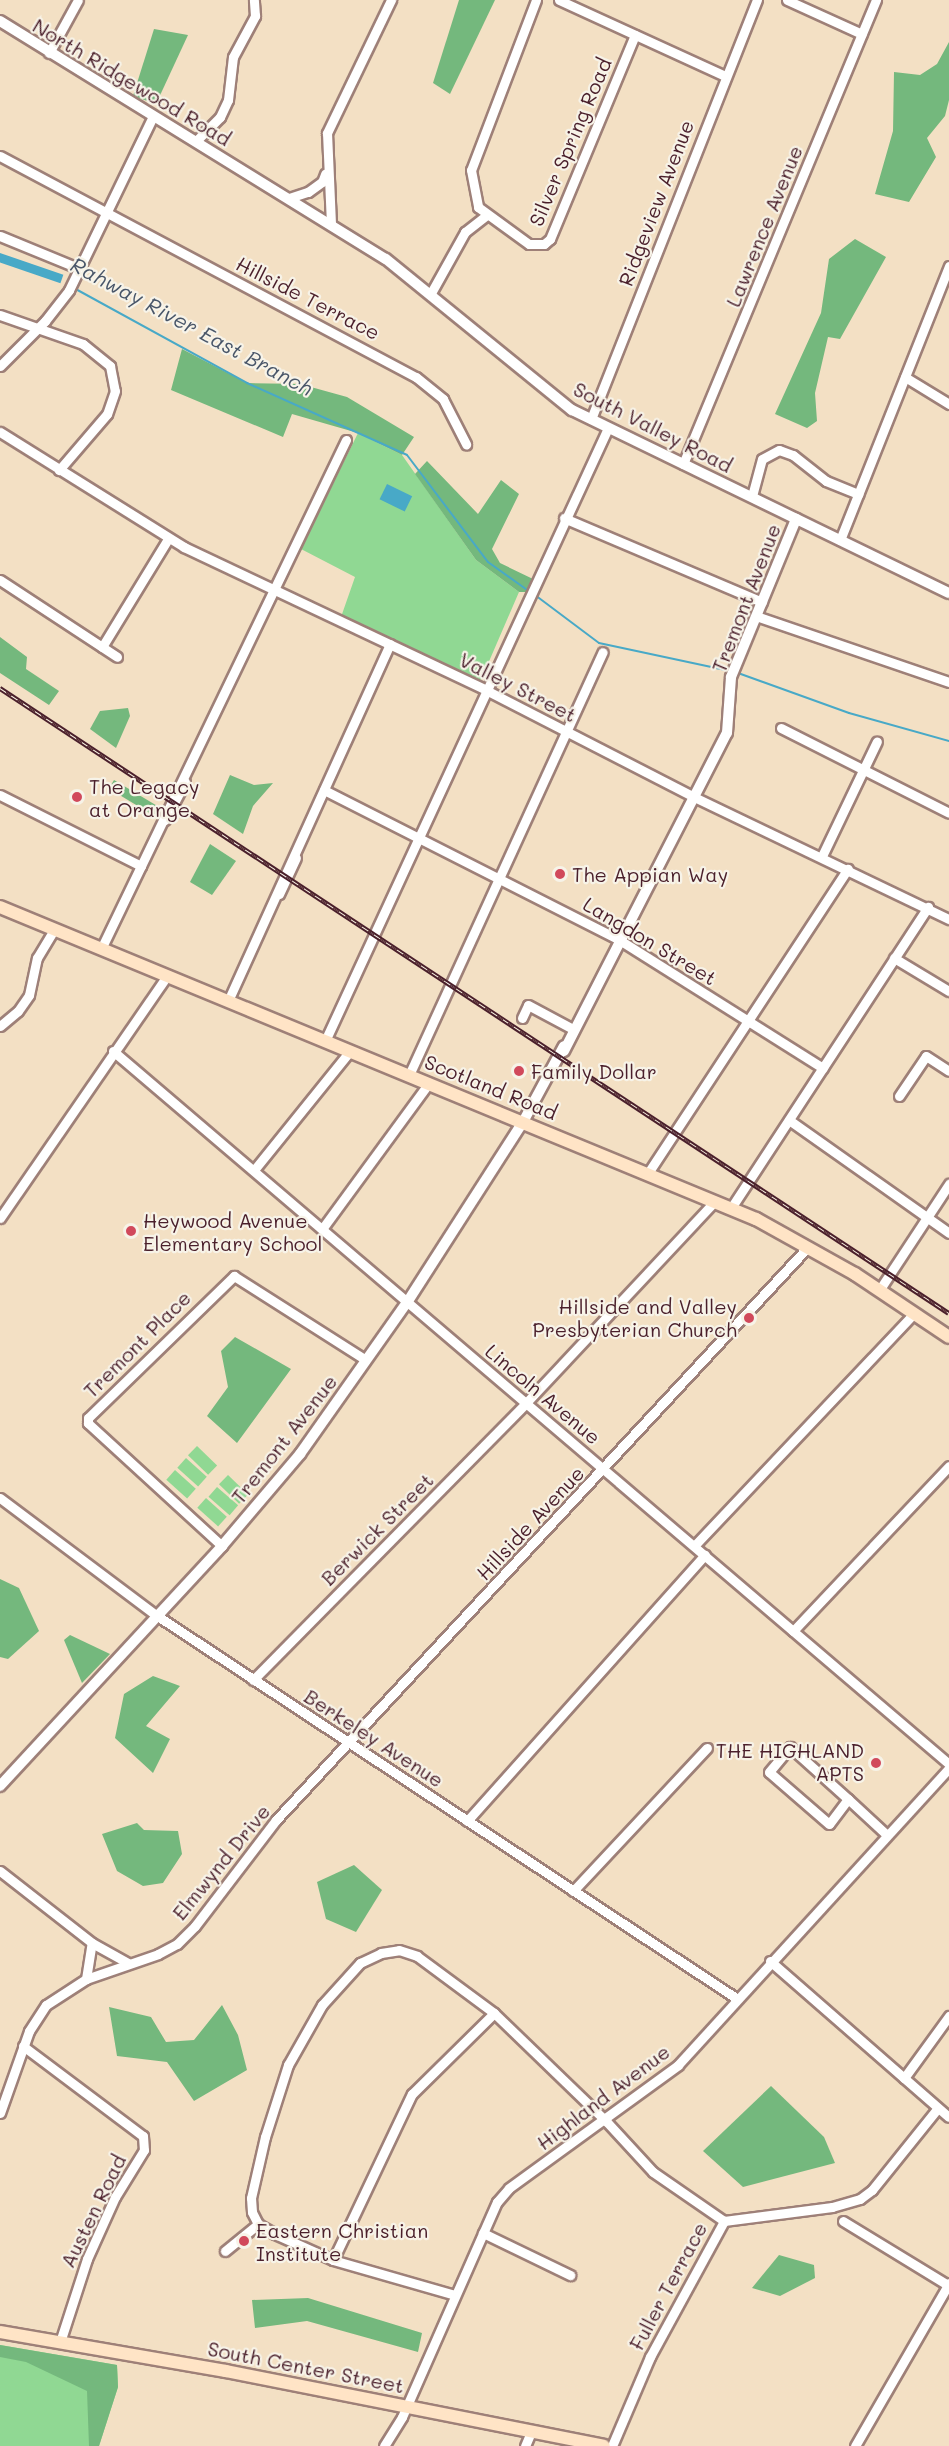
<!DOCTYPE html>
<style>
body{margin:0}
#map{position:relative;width:949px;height:2446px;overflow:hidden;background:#f3e0c4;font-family:Mali,sans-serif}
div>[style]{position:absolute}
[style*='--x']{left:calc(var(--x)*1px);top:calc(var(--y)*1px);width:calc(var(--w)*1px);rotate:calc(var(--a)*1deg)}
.green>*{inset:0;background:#90d893;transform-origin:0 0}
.forest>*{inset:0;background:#74b87d;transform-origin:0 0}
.water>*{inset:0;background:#48a9c7;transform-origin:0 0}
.stream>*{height:2px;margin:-1px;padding:0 1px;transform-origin:1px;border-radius:1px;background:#48a9c7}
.roads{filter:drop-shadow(2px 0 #9e8078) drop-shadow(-2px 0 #9e8078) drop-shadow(0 2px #9e8078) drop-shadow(0 -2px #9e8078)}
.minor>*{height:9px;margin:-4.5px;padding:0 4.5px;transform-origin:4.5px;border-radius:4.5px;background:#fff}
.tertiary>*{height:10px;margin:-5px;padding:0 5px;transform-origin:5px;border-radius:5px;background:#fff}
.secondary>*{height:12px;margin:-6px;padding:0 6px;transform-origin:6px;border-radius:6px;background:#ffe4c6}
.rail>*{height:4.5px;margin-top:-2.25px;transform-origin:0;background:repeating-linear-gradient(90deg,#f7f3e8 0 7px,#4a1f2b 0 14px);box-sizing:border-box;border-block:2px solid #4a1f2b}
.dots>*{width:16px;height:16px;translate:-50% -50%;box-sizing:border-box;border:3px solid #f7f3e8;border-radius:50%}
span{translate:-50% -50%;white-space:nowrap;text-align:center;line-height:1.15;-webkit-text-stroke:4.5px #f7f3e8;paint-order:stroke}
.street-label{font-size:20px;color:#4a1f2b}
.poi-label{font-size:20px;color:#4a1f2b}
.left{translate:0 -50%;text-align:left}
.right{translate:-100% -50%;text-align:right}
.water-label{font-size:21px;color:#495669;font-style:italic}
</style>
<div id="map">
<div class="green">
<i style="clip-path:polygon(358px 433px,402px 455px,476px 560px,519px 592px,481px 680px,341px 617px,355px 577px,301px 549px)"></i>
<i style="left:197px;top:1446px;width:28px;height:13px;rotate:44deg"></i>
<i style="left:186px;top:1458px;width:28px;height:13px;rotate:42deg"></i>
<i style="left:175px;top:1470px;width:28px;height:13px;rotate:42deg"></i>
<i style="left:228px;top:1475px;width:28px;height:13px;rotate:44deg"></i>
<i style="left:217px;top:1487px;width:28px;height:13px;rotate:41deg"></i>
<i style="left:206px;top:1498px;width:28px;height:13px;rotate:42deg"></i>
<i style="clip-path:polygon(0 2345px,117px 2365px,118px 2387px,99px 2446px,0 2446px)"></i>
</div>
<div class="forest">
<i style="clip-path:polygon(459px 0,495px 0,450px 94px,433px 83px)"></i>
<i style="clip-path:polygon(154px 29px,188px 35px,156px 104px,133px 96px)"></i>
<i style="clip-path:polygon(949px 42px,949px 100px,945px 116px,927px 138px,936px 157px,909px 202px,875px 194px,893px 131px,894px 72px,920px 75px,937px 64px)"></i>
<i style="clip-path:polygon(855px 239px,886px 257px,840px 339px,828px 337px,815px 393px,817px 421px,807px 428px,775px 414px,821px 313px,829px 259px)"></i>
<i style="clip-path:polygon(182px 349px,247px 383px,300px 384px,347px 397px,414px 437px,402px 455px,358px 433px,292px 414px,283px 437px,171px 390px)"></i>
<i style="clip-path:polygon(427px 461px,478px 514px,501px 480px,519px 494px,492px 549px,500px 563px,533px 579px,526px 592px,519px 592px,476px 560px,415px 474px)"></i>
<i style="clip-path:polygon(0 637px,27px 657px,26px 669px,59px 691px,49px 705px,0 673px)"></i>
<i style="clip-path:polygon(128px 708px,130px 716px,116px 748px,90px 729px,100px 711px)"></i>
<i style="clip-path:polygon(230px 775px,254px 785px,273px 783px,253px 806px,243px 834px,213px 814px)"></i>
<i style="left:114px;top:780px;width:54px;height:10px;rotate:31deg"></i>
<i style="clip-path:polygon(210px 844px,236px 861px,212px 895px,190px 882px)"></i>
<i style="clip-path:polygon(235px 1337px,291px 1369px,237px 1443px,207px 1416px,228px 1387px,221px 1351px)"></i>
<i style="clip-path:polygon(0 1579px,19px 1588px,39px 1631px,8px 1659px,0 1657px)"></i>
<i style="clip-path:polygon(70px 1635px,110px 1654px,82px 1683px,64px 1640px)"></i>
<i style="clip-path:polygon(153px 1676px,180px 1686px,146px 1726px,170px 1739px,153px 1773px,115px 1738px,124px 1694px)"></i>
<i style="clip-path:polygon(137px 1823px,144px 1830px,178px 1831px,182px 1854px,163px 1883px,143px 1886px,117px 1871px,102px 1834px)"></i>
<i style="clip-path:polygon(354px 1865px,382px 1890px,356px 1932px,326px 1919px,317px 1882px)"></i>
<i style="clip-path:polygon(222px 2005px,238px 2035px,247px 2070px,194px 2101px,167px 2062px,117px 2056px,109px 2007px,151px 2017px,166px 2042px,194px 2040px)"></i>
<i style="clip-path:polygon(771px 2086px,824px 2137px,835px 2163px,743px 2187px,703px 2151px)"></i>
<i style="clip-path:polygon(779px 2255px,814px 2265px,815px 2278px,780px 2296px,752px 2288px)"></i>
<i style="clip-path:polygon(308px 2298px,422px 2333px,418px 2352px,307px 2321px,255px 2328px,252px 2300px)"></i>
<i style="clip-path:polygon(0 2345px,117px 2365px,118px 2387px,99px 2446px,89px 2446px,87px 2391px,26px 2362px,0 2357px)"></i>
</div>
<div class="water">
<i style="left:0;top:253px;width:67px;height:9px;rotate:19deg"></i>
<i style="left:387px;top:484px;width:28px;height:17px;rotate:26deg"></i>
</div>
<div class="stream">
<i style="--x:72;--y:287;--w:200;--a:28.7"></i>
<i style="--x:247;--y:383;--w:175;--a:24.2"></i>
<i style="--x:407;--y:455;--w:134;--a:52.9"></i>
<i style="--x:488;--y:562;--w:52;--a:35.5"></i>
<i style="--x:535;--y:595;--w:80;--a:36.9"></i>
<i style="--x:599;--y:643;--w:134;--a:12.1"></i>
<i style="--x:738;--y:673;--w:118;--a:19.8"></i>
<i style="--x:849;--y:713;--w:104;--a:15.6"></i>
</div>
<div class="roads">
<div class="minor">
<i style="--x:536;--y:0;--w:182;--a:110.9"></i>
<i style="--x:471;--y:170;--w:38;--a:79"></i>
<i style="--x:478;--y:207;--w:63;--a:36"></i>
<i style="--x:529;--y:244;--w:15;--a:0"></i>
<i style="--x:544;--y:244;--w:8;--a:-40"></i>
<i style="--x:550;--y:239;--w:221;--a:-67.4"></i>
<i style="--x:559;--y:0;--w:183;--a:24.6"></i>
<i style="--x:787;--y:0;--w:82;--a:24.4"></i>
<i style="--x:49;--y:53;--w:60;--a:-61.3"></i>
<i style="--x:196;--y:141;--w:34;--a:-45"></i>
<i style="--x:220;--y:117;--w:19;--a:-65"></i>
<i style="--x:228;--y:100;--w:43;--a:-83.4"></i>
<i style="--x:233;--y:57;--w:47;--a:-61.8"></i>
<i style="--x:255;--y:16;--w:16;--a:-94"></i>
<i style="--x:0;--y:156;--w:471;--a:28"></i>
<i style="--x:416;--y:377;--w:35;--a:39"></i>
<i style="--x:443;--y:399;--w:51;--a:62.9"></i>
<i style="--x:289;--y:198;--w:20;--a:-18"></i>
<i style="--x:308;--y:192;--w:17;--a:-36"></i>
<i style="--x:322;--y:182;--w:9;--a:-69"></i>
<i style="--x:331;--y:224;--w:91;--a:-92.5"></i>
<i style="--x:327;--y:133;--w:148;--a:-64.3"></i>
<i style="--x:0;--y:236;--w:84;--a:22.3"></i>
<i style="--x:431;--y:293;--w:70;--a:-60.9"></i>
<i style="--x:465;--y:232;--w:28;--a:-38"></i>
<i style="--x:0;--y:315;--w:88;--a:19.3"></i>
<i style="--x:83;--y:344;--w:35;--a:39"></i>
<i style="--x:110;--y:366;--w:25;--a:79"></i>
<i style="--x:115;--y:391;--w:24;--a:109"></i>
<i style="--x:107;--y:414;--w:74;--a:130.6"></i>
<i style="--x:0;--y:366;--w:64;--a:-45"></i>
<i style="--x:45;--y:321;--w:39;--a:-52"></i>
<i style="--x:69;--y:290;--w:193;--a:-64.2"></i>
<i style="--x:905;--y:377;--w:52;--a:31.5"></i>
<i style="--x:591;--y:419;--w:451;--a:-68.4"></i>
<i style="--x:0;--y:432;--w:217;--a:32"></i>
<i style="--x:184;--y:547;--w:334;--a:25.3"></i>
<i style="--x:486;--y:690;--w:234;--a:27.2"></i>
<i style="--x:694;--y:797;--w:283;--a:25.6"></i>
<i style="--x:683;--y:464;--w:503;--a:-67.42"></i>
<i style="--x:752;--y:496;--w:38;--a:-75"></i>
<i style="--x:762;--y:459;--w:19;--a:-28"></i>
<i style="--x:779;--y:450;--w:15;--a:20"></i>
<i style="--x:793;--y:455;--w:42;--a:38.2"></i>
<i style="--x:826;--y:481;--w:35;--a:22"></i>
<i style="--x:564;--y:518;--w:215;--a:23"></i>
<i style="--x:840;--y:540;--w:295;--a:-68.3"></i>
<i style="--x:0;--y:580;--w:140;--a:33.3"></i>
<i style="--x:756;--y:616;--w:204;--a:18.9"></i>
<i style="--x:102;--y:647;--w:127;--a:-58.6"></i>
<i style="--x:781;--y:728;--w:188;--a:26.8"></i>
<i style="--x:324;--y:790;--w:330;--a:26.9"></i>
<i style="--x:618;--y:939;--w:242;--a:32.2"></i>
<i style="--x:0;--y:795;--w:158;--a:26.7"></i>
<i style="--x:165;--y:820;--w:43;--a:-62.2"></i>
<i style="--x:822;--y:856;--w:127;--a:-64.4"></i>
<i style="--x:279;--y:894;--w:40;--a:-65"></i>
<i style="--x:101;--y:949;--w:565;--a:-64.3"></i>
<i style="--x:894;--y:958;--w:64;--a:31"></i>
<i style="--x:228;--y:1001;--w:392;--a:-65.6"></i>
<i style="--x:522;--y:1018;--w:14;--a:-65"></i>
<i style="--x:528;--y:1005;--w:51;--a:28.1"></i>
<i style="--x:0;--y:1026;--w:23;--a:-40"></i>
<i style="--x:18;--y:1011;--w:19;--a:-55"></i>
<i style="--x:29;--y:995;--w:38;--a:-78"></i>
<i style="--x:37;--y:958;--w:33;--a:-59"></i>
<i style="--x:325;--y:1041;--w:675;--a:-65.22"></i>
<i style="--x:113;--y:1051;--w:1099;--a:40.46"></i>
<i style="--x:409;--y:1075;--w:465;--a:-65.4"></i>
<i style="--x:899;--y:1096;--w:48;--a:-56"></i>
<i style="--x:926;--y:1056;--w:27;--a:33"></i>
<i style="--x:789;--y:1120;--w:196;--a:35.2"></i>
<i style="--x:254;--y:1170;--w:153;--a:-51.1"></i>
<i style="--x:648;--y:1173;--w:364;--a:-56.7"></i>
<i style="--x:731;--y:1208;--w:360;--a:-56.8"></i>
<i style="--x:0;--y:1218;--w:294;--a:-55.4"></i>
<i style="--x:322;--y:1229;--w:181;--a:-53.8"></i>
<i style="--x:880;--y:1289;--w:126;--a:-56.7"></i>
<i style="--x:0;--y:1498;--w:195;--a:36.9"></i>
<i style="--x:156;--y:1615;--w:695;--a:33.44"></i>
<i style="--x:222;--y:1546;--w:182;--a:-137.5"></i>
<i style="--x:88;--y:1423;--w:5;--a:-90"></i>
<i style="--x:88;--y:1418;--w:204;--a:-44.2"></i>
<i style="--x:234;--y:1276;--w:156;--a:32.5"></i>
<i style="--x:694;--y:1546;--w:320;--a:-46.6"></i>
<i style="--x:793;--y:1631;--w:227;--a:-46.6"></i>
<i style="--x:253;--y:1680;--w:388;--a:-45.4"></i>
<i style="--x:525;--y:1404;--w:277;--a:-46.9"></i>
<i style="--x:848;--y:1799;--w:31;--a:127"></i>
<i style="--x:829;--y:1824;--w:79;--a:-139.1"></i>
<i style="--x:769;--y:1772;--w:33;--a:-50"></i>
<i style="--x:790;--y:1747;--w:78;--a:41.9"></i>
<i style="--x:848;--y:1799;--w:53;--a:42.7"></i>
<i style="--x:467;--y:1821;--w:357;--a:-48.2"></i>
<i style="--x:0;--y:1871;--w:117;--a:38"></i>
<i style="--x:92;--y:1943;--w:41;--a:29.1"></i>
<i style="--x:573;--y:1891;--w:196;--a:-46.9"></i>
<i style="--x:770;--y:1961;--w:237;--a:41.1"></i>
<i style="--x:86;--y:1979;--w:36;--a:-81"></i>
<i style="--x:23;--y:2046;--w:150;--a:36.9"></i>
<i style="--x:143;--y:2136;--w:14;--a:86"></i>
<i style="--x:144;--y:2150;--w:55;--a:121.7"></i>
<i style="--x:115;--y:2197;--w:68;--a:114.3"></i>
<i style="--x:87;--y:2259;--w:87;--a:108"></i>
<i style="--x:904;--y:2078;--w:77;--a:-54"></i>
<i style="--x:0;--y:2113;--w:87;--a:-70.5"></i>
<i style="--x:29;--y:2031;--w:31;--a:-57"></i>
<i style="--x:46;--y:2005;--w:48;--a:-33"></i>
<i style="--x:86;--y:1979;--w:76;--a:-19.1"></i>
<i style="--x:158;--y:1954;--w:21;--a:-28"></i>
<i style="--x:177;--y:1944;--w:25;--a:-45"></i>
<i style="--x:195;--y:1926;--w:133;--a:-52.6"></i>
<i style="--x:276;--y:1820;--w:780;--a:-47.13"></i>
<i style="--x:724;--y:2221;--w:109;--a:-7.4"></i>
<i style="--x:832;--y:2207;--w:29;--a:-16"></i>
<i style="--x:860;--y:2199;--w:15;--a:-37"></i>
<i style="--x:872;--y:2190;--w:105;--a:-51.2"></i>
<i style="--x:843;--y:2221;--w:123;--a:31.4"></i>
<i style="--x:483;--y:2233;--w:97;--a:25.8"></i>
<i style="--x:225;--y:2251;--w:43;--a:-39.3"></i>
<i style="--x:333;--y:2260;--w:184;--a:-64.6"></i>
<i style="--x:412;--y:2094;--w:115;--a:-44.6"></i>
<i style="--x:455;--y:2295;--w:127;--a:-164"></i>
<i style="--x:333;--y:2260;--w:64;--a:-155.9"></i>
<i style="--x:275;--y:2234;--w:20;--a:-150"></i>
<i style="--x:258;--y:2224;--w:13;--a:-117"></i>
<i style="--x:252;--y:2212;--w:14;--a:-94"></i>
<i style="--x:251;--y:2198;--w:63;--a:-77.1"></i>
<i style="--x:265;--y:2137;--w:76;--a:-72.3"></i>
<i style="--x:288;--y:2065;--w:69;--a:-60.5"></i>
<i style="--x:322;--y:2005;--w:57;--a:-47.9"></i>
<i style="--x:360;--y:1963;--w:23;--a:-25"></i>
<i style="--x:381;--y:1953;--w:18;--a:-9"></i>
<i style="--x:399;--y:1950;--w:19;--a:18"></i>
<i style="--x:417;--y:1956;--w:96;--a:36.5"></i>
<i style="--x:494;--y:2013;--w:156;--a:44"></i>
<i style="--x:606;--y:2121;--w:69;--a:47.3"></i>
<i style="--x:653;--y:2172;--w:86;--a:34.6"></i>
<i style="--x:384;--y:2446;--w:34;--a:-58"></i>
<i style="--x:402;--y:2417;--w:235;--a:-66.2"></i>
<i style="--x:497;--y:2202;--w:18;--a:-49"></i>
<i style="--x:509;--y:2188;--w:209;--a:-36"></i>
<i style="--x:678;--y:2065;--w:402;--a:-47.6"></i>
<i style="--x:525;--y:2446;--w:15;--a:-67"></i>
<i style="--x:612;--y:2446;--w:97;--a:-66.9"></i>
<i style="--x:650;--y:2357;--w:155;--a:-61.4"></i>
<i style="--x:855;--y:2446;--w:188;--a:-60"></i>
</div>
<div class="tertiary">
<i style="--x:0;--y:21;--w:453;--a:31.7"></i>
<i style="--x:386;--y:259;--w:240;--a:39.1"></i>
<i style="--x:572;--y:410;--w:419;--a:25.9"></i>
<i style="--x:564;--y:1051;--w:357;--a:-62.9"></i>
<i style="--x:727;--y:733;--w:56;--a:-85.9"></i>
<i style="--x:731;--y:677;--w:171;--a:-67.6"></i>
<i style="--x:0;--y:1786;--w:327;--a:-47.2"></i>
<i style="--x:222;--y:1546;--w:121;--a:-49.7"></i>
<i style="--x:300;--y:1454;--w:187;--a:-54.8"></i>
<i style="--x:408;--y:1301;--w:213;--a:-57.3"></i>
<i style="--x:523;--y:1122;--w:86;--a:-61.7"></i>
</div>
<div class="secondary">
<i style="--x:0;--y:907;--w:818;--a:22.43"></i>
<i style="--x:756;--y:1219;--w:113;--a:29.1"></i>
<i style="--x:855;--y:1274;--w:113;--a:33.8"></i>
<i style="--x:0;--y:2332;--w:229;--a:9.8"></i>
<i style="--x:226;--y:2371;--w:385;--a:11.2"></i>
</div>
</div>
<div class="rail">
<i style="--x:0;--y:688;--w:1136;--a:33.37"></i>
</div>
<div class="dots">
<i style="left:77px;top:797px;background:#d1495b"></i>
<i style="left:560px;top:874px;background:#d1495b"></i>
<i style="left:519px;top:1071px;background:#d1495b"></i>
<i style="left:131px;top:1231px;background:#d1495b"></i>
<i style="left:749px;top:1318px;background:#d1495b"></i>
<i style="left:876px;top:1763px;background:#d1495b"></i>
<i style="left:244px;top:2241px;background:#d1495b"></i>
</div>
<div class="street-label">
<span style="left:132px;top:82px;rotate:31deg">North Ridgewood Road</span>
<span style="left:570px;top:142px;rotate:-67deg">Silver Spring Road</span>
<span style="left:656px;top:203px;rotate:-69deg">Ridgeview Avenue</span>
<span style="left:764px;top:226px;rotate:-68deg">Lawrence Avenue</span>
<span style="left:308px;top:298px;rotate:27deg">Hillside Terrace</span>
<span style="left:653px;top:427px;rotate:27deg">South Valley Road</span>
<span style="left:746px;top:598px;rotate:-69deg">Tremont Avenue</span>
<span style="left:518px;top:687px;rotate:27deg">Valley Street</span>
<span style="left:650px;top:941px;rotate:31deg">Langdon Street</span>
<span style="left:491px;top:1087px;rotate:22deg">Scotland Road</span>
<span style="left:137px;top:1344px;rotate:-45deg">Tremont Place</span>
<span style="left:543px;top:1394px;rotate:40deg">Lincoln Avenue</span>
<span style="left:284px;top:1439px;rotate:-52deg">Tremont Avenue</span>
<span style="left:530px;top:1523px;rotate:-47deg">Hillside Avenue</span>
<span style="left:377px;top:1529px;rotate:-45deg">Berwick Street</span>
<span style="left:374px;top:1738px;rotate:33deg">Berkeley Avenue</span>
<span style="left:221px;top:1862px;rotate:-51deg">Elmwynd Drive</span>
<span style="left:603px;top:2097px;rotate:-37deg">Highland Avenue</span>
<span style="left:93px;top:2211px;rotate:-64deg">Austen Road</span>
<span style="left:668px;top:2286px;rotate:-62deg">Fuller Terrace</span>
<span style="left:306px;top:2367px;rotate:11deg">South Center Street</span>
</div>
<div class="poi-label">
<span class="left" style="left:89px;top:798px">The Legacy<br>at Orange</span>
<span class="left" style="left:572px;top:874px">The Appian Way</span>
<span class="left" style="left:531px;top:1071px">Family Dollar</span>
<span class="left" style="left:143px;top:1232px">Heywood Avenue<br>Elementary School</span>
<span class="right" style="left:737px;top:1318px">Hillside and Valley<br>Presbyterian Church</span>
<span class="right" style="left:864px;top:1762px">THE HIGHLAND<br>APTS</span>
<span class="left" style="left:256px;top:2242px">Eastern Christian<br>Institute</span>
</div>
<div class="water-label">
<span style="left:192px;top:326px;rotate:28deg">Rahway River East Branch</span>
</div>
</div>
